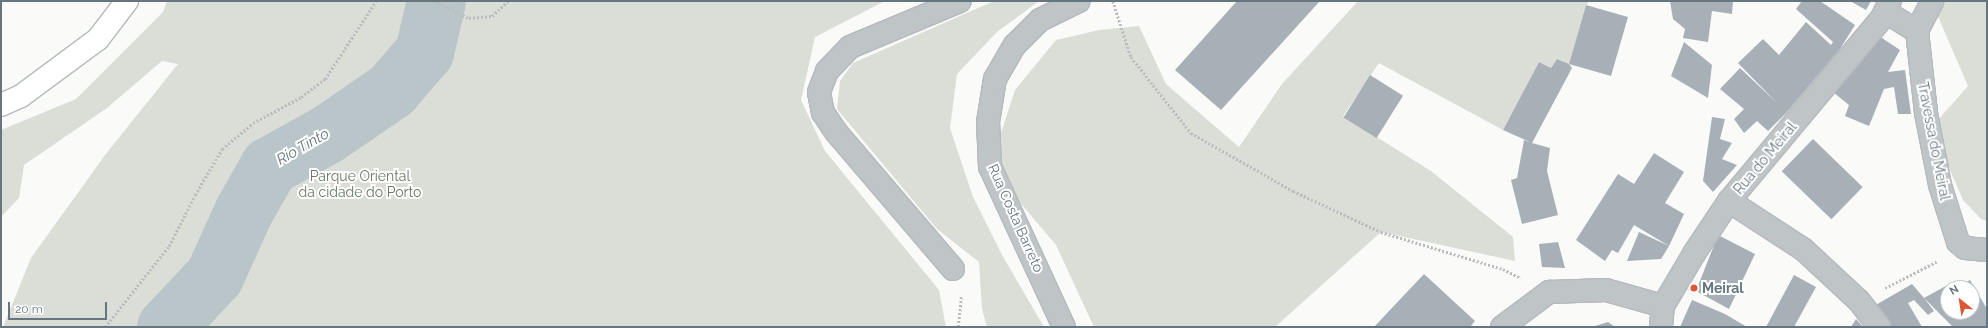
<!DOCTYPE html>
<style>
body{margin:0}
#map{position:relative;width:1988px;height:328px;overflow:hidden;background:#fafaf8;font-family:Raleway,sans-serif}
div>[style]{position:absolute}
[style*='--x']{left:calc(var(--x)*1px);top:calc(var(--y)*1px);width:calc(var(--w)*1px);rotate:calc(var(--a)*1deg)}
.green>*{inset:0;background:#daded7}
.river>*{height:59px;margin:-29.5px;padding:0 29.5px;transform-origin:29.5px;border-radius:29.5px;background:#b9c5c9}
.building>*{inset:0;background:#a8b0b7;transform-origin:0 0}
.path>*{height:2.5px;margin-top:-1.25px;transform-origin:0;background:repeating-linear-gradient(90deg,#babdc0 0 2px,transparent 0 4px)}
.roads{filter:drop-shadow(1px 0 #b5babe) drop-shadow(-1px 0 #b5babe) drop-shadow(0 1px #b5babe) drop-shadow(0 -1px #b5babe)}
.street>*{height:22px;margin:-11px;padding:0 11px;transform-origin:11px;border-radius:11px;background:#bfc4c7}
.primary>*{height:22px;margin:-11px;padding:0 11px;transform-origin:11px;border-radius:11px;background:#fff}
.dots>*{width:11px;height:11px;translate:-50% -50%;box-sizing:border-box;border:2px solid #fff;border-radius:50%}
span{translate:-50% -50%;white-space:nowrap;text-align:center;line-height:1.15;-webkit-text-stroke:4px #fff;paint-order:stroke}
.street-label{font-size:14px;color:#667681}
.park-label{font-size:14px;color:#697965}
.poi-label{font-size:14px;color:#667681;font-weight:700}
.left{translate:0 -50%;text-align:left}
.water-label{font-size:15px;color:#60747b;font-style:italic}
.frame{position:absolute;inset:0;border:2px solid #667681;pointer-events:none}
.north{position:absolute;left:1940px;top:280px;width:40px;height:40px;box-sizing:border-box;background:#fff;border:1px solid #c2c8cd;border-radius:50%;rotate:330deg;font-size:11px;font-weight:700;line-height:16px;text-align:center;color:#667681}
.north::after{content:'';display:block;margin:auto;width:14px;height:18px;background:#db5936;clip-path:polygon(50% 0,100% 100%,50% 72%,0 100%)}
.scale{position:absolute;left:8px;top:302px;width:99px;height:18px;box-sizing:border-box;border:2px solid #667681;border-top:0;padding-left:5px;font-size:12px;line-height:14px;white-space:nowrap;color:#667681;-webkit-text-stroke:3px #fff;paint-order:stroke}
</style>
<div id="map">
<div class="green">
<i style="clip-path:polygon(167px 1px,885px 1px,815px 37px,801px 100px,825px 151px,939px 290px,946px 327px,3px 327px,31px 258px,105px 155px,178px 64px,162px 61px,107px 108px,24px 165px,19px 198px,1px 217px,1px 130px,76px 99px,163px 12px)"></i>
<i style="clip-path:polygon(994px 1px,1039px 1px,997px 32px,957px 74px,950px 128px,973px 197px,1002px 255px,1044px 327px,987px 327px,982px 309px,979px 262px,937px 229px,837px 109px,840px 81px,853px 63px)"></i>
<i style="clip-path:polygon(1358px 1px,1590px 1px,1586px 5px,1569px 64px,1557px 59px,1551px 68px,1539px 62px,1503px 130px,1379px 63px,1343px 116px,1431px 171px,1513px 237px,1515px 261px,1381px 232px,1275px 327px,1094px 327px,1056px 245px,990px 167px,1015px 90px,1056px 40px,1099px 30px,1139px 26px,1166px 84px,1239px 147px,1282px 84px)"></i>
<i style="clip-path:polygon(1944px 1px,1987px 1px,1987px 221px,1981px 219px,1963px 200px,1946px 161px,1937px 121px,1968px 86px,1936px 12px)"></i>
</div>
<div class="river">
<i style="--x:166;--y:327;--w:70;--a:-46.7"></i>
<i style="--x:214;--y:276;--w:72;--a:-65.6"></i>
<i style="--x:244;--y:210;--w:51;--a:-60.4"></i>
<i style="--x:269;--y:166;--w:66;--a:-28.9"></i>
<i style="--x:327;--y:134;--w:78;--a:-34.5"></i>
<i style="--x:391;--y:90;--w:50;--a:-49"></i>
<i style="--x:424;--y:52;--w:52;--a:-76.8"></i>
</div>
<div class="building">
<i style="clip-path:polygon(1237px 1px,1320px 1px,1221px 110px,1175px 70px)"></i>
<i style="clip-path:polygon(1670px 1px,1733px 1px,1732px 14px,1712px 11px,1708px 42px,1683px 38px,1685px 29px,1673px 19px)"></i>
<i style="clip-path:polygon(1802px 1px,1820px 1px,1855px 25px,1840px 49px,1787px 112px,1768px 131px,1757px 121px,1744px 133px,1734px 119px,1744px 109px,1720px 89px,1740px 68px,1776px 102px,1738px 63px,1763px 39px,1779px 55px,1806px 22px,1831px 45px,1833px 42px,1796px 9px)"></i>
<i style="clip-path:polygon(1850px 1px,1871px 1px,1866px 10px)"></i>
<i style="clip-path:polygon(1586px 5px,1628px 17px,1611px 76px,1569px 64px,1572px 68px,1532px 143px,1550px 148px,1547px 171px,1558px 215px,1522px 224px,1511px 180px,1517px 178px,1524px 140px,1530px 142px,1503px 130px,1539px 62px,1551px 68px,1557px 59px,1569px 64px)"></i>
<i style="clip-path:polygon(1879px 36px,1900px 50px,1888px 72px,1905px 70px,1911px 114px,1898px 114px,1894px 87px,1884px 89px,1869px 126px,1845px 116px,1849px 105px,1833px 92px)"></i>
<i style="clip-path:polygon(1684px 42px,1712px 65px,1708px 98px,1671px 76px)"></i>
<i style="left:1370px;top:75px;width:39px;height:50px;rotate:32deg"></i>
<i style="clip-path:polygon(1712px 117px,1725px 119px,1720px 139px,1732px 143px,1722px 159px,1737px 165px,1713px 192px,1703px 181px)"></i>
<i style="left:1813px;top:139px;width:69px;height:45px;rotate:44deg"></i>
<i style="clip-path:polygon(1654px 153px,1684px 172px,1665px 203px,1684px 214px,1669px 246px,1661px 259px,1627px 261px,1639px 232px,1669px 246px,1634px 225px,1618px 253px,1612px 250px,1605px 261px,1576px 240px,1618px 174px,1634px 184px)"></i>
<i style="clip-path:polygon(1718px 235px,1755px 254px,1729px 309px,1696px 291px)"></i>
<i style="clip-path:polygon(1558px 242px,1565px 268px,1542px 267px,1539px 244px)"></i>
<i style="clip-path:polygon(1424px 274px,1475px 321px,1470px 327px,1374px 327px)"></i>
<i style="clip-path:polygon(1794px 275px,1816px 287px,1794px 327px,1766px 327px)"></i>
<i style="clip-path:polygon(evenodd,1970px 280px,1987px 309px,1987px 327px,1953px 327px,1924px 298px,1934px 311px,1928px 315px,1914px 300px,1908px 303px,1922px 327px,1889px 327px,1874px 306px,1912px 284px,1924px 298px,1953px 282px,1957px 287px,1970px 280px,1948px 288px,1972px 288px,1972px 312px,1948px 312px,1948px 288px)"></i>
<i style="clip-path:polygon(1692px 300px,1725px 314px,1747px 327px,1680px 327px)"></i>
<i style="clip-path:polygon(1856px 319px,1863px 327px,1851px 327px)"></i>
<i style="clip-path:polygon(1608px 322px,1615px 327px,1592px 327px)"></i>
</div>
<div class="path">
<i style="--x:434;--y:1;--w:39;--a:26"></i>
<i style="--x:469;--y:18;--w:23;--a:-5"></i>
<i style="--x:492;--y:16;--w:22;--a:-43"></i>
<i style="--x:1113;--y:1;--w:59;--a:72.2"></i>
<i style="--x:1131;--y:57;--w:97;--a:51.7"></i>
<i style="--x:1191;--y:133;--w:117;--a:29.6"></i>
<i style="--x:1293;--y:191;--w:97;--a:25"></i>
<i style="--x:1381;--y:232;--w:127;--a:16.9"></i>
<i style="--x:1503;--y:269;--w:20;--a:27"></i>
<i style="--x:1885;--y:288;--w:59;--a:-27"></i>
<i style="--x:105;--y:327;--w:103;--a:-51.7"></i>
<i style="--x:169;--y:246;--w:57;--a:-63"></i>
<i style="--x:195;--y:195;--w:53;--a:-59.6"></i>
<i style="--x:222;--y:149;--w:40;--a:-40"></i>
<i style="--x:253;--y:123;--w:55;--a:-28.4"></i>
<i style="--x:301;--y:97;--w:30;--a:-37"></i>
<i style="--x:325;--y:79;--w:93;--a:-56.8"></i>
<i style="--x:958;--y:327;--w:31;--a:-84"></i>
</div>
<div class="roads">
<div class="street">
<i style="--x:1886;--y:12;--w:36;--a:32"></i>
<i style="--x:1917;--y:31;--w:82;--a:83.7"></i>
<i style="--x:1926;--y:113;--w:73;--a:79"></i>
<i style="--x:1940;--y:185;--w:60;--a:72.5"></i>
<i style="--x:1958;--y:242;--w:9;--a:41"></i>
<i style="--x:1965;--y:248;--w:22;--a:5"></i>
<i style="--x:1917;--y:31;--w:34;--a:-63"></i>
<i style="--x:1729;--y:201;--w:88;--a:33"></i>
<i style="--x:1803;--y:249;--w:76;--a:42.9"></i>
<i style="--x:1859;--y:301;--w:33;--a:52"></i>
<i style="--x:953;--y:269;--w:180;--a:-130.5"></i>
<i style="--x:836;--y:132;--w:23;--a:-124"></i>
<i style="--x:823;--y:113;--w:21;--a:-101"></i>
<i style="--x:819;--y:92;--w:22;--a:-69"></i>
<i style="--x:827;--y:71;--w:33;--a:-46"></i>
<i style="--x:850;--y:47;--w:119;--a:-22.7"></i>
<i style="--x:1064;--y:327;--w:176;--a:-114.8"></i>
<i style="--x:990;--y:167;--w:45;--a:-92.5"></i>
<i style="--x:988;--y:122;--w:44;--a:-80.8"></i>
<i style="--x:995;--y:79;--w:39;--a:-60"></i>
<i style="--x:1015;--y:45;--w:35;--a:-45"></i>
<i style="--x:1040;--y:20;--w:43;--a:-26"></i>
<i style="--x:1502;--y:327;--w:59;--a:-36.7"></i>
<i style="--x:1549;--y:292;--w:57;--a:-2"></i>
<i style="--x:1606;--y:290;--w:59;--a:15.7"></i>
<i style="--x:1661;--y:327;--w:21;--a:-85"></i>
<i style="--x:1663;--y:306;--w:63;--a:-59.3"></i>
<i style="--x:1695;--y:252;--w:61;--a:-56.3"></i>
<i style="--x:1729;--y:201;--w:239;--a:-50.1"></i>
<i style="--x:1882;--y:18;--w:19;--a:-65"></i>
</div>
<div class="primary">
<i style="--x:1;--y:105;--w:22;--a:-24"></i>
<i style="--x:21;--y:96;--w:96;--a:-36.5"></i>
<i style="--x:98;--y:39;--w:48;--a:-52.7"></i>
</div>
</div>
<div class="dots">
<i style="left:1694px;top:288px;background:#db5936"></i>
</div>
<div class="street-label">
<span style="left:1934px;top:141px;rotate:79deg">Travessa do Meiral</span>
<span style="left:1765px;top:158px;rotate:-50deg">Rua do Meiral</span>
<span style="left:1016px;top:218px;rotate:66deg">Rua Costa Barreto</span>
</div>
<div class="park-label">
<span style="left:360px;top:184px">Parque Oriental<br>da cidade do Porto</span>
</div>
<div class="poi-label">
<span class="left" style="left:1702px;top:288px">Meiral</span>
</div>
<div class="water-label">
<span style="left:303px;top:147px;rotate:-30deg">Rio Tinto</span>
</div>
<div class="frame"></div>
<div class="north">N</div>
<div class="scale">20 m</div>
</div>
